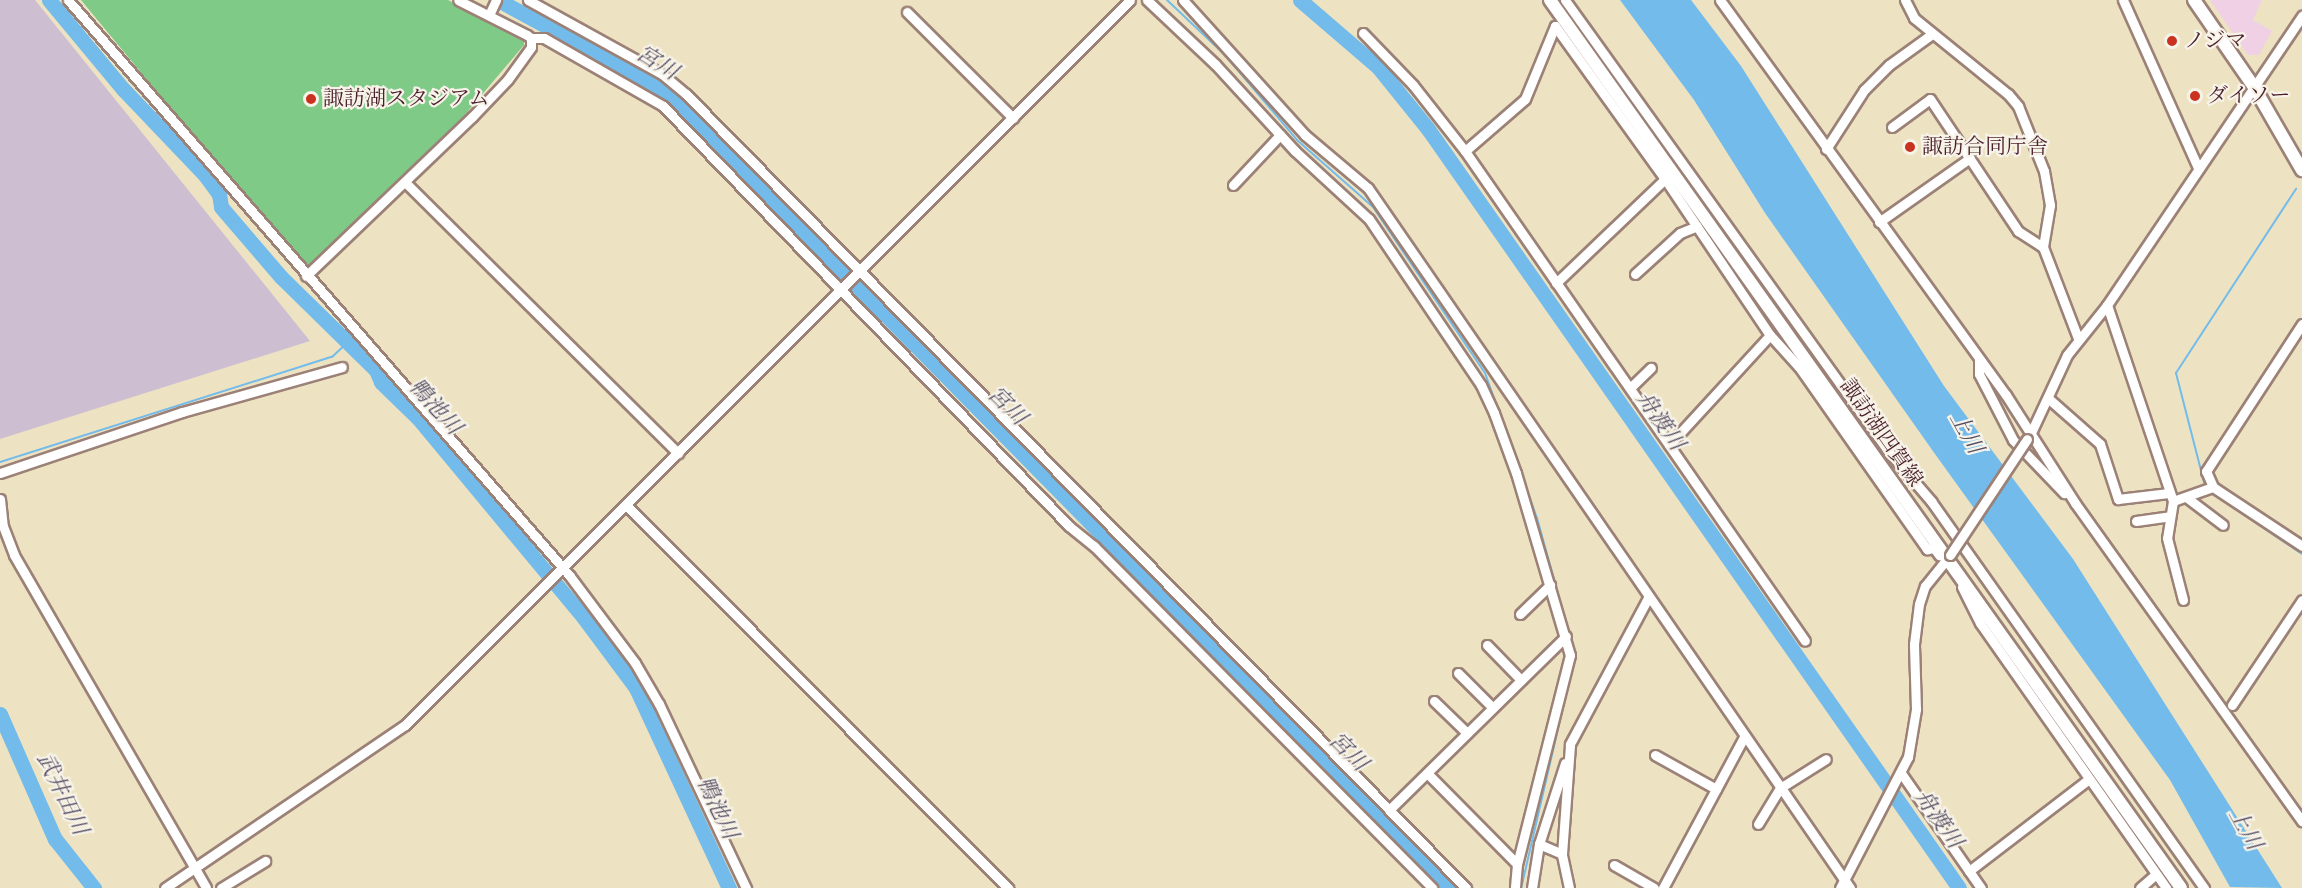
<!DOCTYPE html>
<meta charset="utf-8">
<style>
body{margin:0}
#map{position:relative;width:2302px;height:888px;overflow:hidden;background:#ede3c3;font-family:"IM FELL DW Pica","Noto Serif JP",serif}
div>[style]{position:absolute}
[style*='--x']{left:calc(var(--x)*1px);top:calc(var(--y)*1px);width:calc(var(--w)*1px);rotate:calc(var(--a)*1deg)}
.built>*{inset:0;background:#f0d0e5}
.industrial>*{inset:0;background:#cebed2}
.green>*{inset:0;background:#80ca88}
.water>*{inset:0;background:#72bbea}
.stream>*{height:2px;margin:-1px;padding:0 1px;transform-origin:1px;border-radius:1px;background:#72bbea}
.river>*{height:15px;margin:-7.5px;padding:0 7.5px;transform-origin:7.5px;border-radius:7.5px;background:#72bbea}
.roads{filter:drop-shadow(2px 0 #9c8177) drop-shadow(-2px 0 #9c8177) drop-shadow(0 2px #9c8177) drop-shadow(0 -2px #9c8177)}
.minor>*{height:9px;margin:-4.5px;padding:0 4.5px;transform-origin:4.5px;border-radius:4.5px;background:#fff}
.major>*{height:12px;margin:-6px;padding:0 6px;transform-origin:6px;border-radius:6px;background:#fff}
.bridges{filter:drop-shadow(2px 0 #9c8177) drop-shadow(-2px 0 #9c8177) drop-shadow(0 2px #9c8177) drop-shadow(0 -2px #9c8177)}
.minor-bridge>*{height:9px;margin:-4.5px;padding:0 4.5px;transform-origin:4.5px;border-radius:4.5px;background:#fff}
.dots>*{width:16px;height:16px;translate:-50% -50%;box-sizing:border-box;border:3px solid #f7f3e8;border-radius:50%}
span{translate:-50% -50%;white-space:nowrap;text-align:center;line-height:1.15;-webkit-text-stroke:4.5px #f7f3e8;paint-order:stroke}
.poi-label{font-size:21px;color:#4a1f2b}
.left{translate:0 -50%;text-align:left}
.street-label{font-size:21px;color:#4a1f2b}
.water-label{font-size:22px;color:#564e64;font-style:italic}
</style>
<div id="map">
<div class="built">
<i style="clip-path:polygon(2210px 0,2262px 0,2253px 20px,2272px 31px,2259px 55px,2248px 55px)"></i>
</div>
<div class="industrial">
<i style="clip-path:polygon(0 0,35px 0,310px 341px,0 439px)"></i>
</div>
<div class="green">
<i style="clip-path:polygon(81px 0,448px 0,524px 40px,524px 45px,463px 117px,309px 268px,299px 264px)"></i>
</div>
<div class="water">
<i style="clip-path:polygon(1620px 0,1691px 0,1741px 66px,1944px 386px,2073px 559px,2282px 888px,2230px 887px,2170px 780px,1935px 454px,1765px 213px,1694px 100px)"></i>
</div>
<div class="stream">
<i style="--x:1167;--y:0;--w:80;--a:43.5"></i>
<i style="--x:1225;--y:55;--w:111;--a:49.7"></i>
<i style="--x:1297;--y:140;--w:101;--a:41.4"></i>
<i style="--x:1373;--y:207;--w:200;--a:56"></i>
<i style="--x:1485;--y:373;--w:154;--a:70.3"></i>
<i style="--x:1537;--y:518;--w:142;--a:74.5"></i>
<i style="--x:1575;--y:655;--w:239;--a:103"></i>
<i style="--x:0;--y:462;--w:348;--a:-17.6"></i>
<i style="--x:332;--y:357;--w:19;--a:-43"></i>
<i style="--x:2205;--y:486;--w:117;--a:-104.4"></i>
<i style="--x:2176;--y:373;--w:220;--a:-56.9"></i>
<i style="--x:2215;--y:495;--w:105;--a:34.1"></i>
</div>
<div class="river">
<i style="--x:49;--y:0;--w:116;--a:50.3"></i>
<i style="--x:123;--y:89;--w:119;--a:46.4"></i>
<i style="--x:205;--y:175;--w:24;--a:54"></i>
<i style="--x:219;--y:194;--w:13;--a:81"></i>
<i style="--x:221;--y:207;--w:92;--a:49.4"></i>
<i style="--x:281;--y:277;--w:133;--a:44.4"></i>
<i style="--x:376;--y:370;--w:13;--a:67"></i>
<i style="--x:381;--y:382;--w:52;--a:44.2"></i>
<i style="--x:418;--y:418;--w:260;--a:50.3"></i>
<i style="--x:584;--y:618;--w:87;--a:53.4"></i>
<i style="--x:636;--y:688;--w:221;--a:65.1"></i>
<i style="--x:498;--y:0;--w:179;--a:28.4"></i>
<i style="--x:655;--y:85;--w:23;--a:38"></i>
<i style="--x:673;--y:99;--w:1107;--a:45.44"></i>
<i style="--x:1300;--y:0;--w:103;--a:40.7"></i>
<i style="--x:1378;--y:67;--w:80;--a:51.1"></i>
<i style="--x:1428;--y:129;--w:926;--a:55.02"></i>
<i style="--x:0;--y:714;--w:137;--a:66.3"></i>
<i style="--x:55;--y:839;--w:63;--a:51.5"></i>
</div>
<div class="roads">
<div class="minor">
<i style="--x:68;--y:0;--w:763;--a:48.93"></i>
<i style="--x:569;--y:575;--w:110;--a:53.1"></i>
<i style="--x:635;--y:663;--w:48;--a:59.7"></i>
<i style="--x:659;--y:704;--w:204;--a:64.7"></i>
<i style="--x:528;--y:0;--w:153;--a:28.9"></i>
<i style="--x:662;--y:74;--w:31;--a:40"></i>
<i style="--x:686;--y:94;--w:1113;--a:45.51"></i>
<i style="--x:1147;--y:0;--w:93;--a:43.3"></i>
<i style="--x:1215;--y:64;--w:118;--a:47.4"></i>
<i style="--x:1295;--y:151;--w:100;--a:42.6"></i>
<i style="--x:1369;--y:219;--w:200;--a:56"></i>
<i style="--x:1481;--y:385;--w:31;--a:65"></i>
<i style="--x:1494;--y:413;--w:64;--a:69.9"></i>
<i style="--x:1516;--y:473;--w:190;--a:73.5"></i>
<i style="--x:1570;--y:655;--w:216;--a:104.2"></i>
<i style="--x:1517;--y:864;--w:24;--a:95"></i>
<i style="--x:1183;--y:0;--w:182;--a:47.9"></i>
<i style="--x:1305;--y:135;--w:82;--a:40.1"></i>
<i style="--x:1368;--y:188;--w:850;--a:55.45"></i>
<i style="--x:1565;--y:0;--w:556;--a:54.37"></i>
<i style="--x:1889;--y:452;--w:65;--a:49.4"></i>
<i style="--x:1931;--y:501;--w:474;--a:54.8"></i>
<i style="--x:1720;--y:0;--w:488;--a:54.1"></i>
<i style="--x:2006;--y:395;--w:128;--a:57.4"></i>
<i style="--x:2075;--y:503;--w:391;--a:54.5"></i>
<i style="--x:1905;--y:0;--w:20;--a:63"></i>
<i style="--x:1914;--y:18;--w:121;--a:39"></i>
<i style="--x:2008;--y:94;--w:16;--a:50"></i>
<i style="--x:2018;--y:106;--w:70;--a:68.2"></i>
<i style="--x:2044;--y:171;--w:35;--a:80"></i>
<i style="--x:2050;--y:205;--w:43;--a:99.5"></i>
<i style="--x:2043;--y:247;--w:97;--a:69"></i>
<i style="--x:2123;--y:0;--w:184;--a:65.9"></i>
<i style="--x:907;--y:12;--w:150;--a:45"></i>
<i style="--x:489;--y:15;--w:17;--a:-65"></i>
<i style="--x:1363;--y:33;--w:72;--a:46.1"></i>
<i style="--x:1413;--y:85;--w:84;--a:51.8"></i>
<i style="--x:1465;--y:151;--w:596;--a:55.24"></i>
<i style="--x:531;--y:38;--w:13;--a:0"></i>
<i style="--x:544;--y:38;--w:137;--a:29.7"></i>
<i style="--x:663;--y:106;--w:584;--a:45.97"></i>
<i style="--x:1069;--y:526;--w:32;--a:39"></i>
<i style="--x:1094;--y:546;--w:481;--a:45.3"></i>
<i style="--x:1892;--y:127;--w:47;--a:-36.4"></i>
<i style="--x:1930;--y:99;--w:159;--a:56.3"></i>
<i style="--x:2018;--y:231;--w:30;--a:33"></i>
<i style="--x:1826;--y:149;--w:70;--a:-57.2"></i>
<i style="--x:1864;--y:90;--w:35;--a:-45"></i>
<i style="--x:1889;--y:65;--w:53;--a:-35.8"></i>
<i style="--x:1465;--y:151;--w:79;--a:-40.9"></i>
<i style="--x:1525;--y:99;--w:79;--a:-67.7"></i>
<i style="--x:1555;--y:26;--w:188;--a:54.3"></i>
<i style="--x:1665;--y:179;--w:188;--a:56.1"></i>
<i style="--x:1770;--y:335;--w:43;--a:47.8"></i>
<i style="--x:1799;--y:367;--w:223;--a:54.9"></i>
<i style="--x:1927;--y:549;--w:7;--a:-8"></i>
<i style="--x:1934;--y:548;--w:9;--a:54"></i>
<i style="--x:405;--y:182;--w:385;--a:44.8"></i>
<i style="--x:1233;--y:185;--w:69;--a:-46.8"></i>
<i style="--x:1879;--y:222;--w:111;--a:-35.1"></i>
<i style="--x:1635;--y:274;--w:61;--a:-42.3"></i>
<i style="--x:1680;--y:233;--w:18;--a:-22"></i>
<i style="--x:306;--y:276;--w:230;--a:-43.8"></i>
<i style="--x:472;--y:117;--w:52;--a:-46.5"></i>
<i style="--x:508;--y:79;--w:39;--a:-54"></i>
<i style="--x:531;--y:47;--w:9;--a:-90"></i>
<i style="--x:531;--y:38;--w:5;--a:-143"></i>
<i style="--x:527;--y:35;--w:77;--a:-153.1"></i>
<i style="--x:1556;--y:283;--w:151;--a:-43.7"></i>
<i style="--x:2107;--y:305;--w:207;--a:71.4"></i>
<i style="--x:2173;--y:501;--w:42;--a:-19.3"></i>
<i style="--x:2302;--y:324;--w:176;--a:123.1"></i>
<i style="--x:2206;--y:471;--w:17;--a:66"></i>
<i style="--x:2213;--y:487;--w:107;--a:33.5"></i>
<i style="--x:1979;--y:360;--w:14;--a:90"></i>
<i style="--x:1979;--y:374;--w:74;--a:62.7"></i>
<i style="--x:2013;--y:440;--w:74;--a:46.1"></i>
<i style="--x:1630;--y:388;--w:29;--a:-44"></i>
<i style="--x:2049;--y:399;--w:68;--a:41.4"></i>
<i style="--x:2100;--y:444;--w:58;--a:71.9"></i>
<i style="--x:2118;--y:499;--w:51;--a:-6.7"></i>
<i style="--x:2029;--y:437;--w:90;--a:-65.1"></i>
<i style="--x:2067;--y:355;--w:64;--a:-51.3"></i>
<i style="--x:2107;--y:305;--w:349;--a:-56"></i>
<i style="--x:1669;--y:445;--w:149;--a:-47.4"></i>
<i style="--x:0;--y:473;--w:192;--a:-18.5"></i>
<i style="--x:182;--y:412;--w:166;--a:-15.7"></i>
<i style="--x:2186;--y:497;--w:46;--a:37.1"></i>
<i style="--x:0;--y:499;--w:27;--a:84"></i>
<i style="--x:3;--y:526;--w:31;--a:69"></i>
<i style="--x:14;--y:555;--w:384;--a:60"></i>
<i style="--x:2173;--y:501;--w:37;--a:99"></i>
<i style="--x:2167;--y:538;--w:64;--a:75.5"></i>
<i style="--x:627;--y:506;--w:540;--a:45.08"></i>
<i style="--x:2136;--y:521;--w:34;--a:-8"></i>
<i style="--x:1962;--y:587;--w:40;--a:63.4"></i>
<i style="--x:1980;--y:623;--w:324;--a:54.9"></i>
<i style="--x:1520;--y:614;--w:42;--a:-44"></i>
<i style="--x:1487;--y:645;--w:49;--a:45.8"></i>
<i style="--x:1458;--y:673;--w:49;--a:45"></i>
<i style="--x:1434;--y:701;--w:46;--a:44.1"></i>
<i style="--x:2232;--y:705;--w:126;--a:-56.3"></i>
<i style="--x:1655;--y:755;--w:70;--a:29.1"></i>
<i style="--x:1427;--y:773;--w:128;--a:45.3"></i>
<i style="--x:1901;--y:773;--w:140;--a:55.2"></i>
<i style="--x:1389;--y:810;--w:248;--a:-44.5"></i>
<i style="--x:1758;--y:824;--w:42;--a:-58.6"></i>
<i style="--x:1780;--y:788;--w:54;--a:-32.2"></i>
<i style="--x:1539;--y:844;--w:25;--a:23"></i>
<i style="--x:1614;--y:865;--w:46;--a:29.9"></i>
<i style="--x:1969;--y:871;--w:151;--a:-37.5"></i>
<i style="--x:165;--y:888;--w:290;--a:-34.2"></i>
<i style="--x:405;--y:725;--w:1025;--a:-45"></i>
<i style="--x:221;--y:888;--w:52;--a:-31.5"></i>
<i style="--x:1532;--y:888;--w:45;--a:-81"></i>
<i style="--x:1539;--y:844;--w:85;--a:-72.2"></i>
<i style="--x:1569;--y:888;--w:35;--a:-102"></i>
<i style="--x:1562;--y:854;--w:110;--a:-85.8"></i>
<i style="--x:1570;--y:744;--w:166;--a:-61.9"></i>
<i style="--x:1663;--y:888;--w:171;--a:-61.8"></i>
<i style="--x:1840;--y:888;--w:148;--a:-62.6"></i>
<i style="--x:1908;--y:757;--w:49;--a:-80.5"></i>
<i style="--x:1916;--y:709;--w:65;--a:-91.8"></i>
<i style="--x:1914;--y:644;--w:40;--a:-82.9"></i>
<i style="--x:1919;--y:604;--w:19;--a:-72"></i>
<i style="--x:1925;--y:586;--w:40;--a:-51"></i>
<i style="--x:2140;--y:888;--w:21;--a:-41"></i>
</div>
<div class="major">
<i style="--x:1550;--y:0;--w:1089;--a:54.6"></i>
<i style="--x:2194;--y:0;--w:106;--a:55.4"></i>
<i style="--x:2254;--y:87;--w:96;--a:60"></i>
</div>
</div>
<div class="bridges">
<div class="minor-bridge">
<i style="--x:1950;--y:555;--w:139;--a:-56.4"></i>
</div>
</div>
<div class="dots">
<i style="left:2172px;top:41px;background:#c8321e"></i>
<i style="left:2195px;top:96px;background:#c8321e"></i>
<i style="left:311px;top:99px;background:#c8321e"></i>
<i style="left:1910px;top:147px;background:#c8321e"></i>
</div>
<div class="poi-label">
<span class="left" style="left:2184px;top:41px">ノジマ</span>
<span class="left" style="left:2207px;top:96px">ダイソー</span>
<span class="left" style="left:323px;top:99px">諏訪湖スタジアム</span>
<span class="left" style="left:1922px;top:147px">諏訪合同庁舎</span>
</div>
<div class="street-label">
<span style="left:1881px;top:433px;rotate:55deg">諏訪湖四賀線</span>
</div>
<div class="water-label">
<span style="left:657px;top:63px;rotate:32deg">宮川</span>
<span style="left:1007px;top:406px;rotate:45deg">宮川</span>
<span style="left:435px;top:407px;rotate:48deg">鴨池川</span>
<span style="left:1660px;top:421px;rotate:55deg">舟渡川</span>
<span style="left:1966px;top:433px;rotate:61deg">上川</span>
<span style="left:1348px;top:752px;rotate:45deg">宮川</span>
<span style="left:62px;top:794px;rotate:64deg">武井田川</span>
<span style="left:717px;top:808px;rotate:65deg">鴨池川</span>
<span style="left:1938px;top:819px;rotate:55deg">舟渡川</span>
<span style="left:2245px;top:829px;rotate:61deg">上川</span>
</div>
</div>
